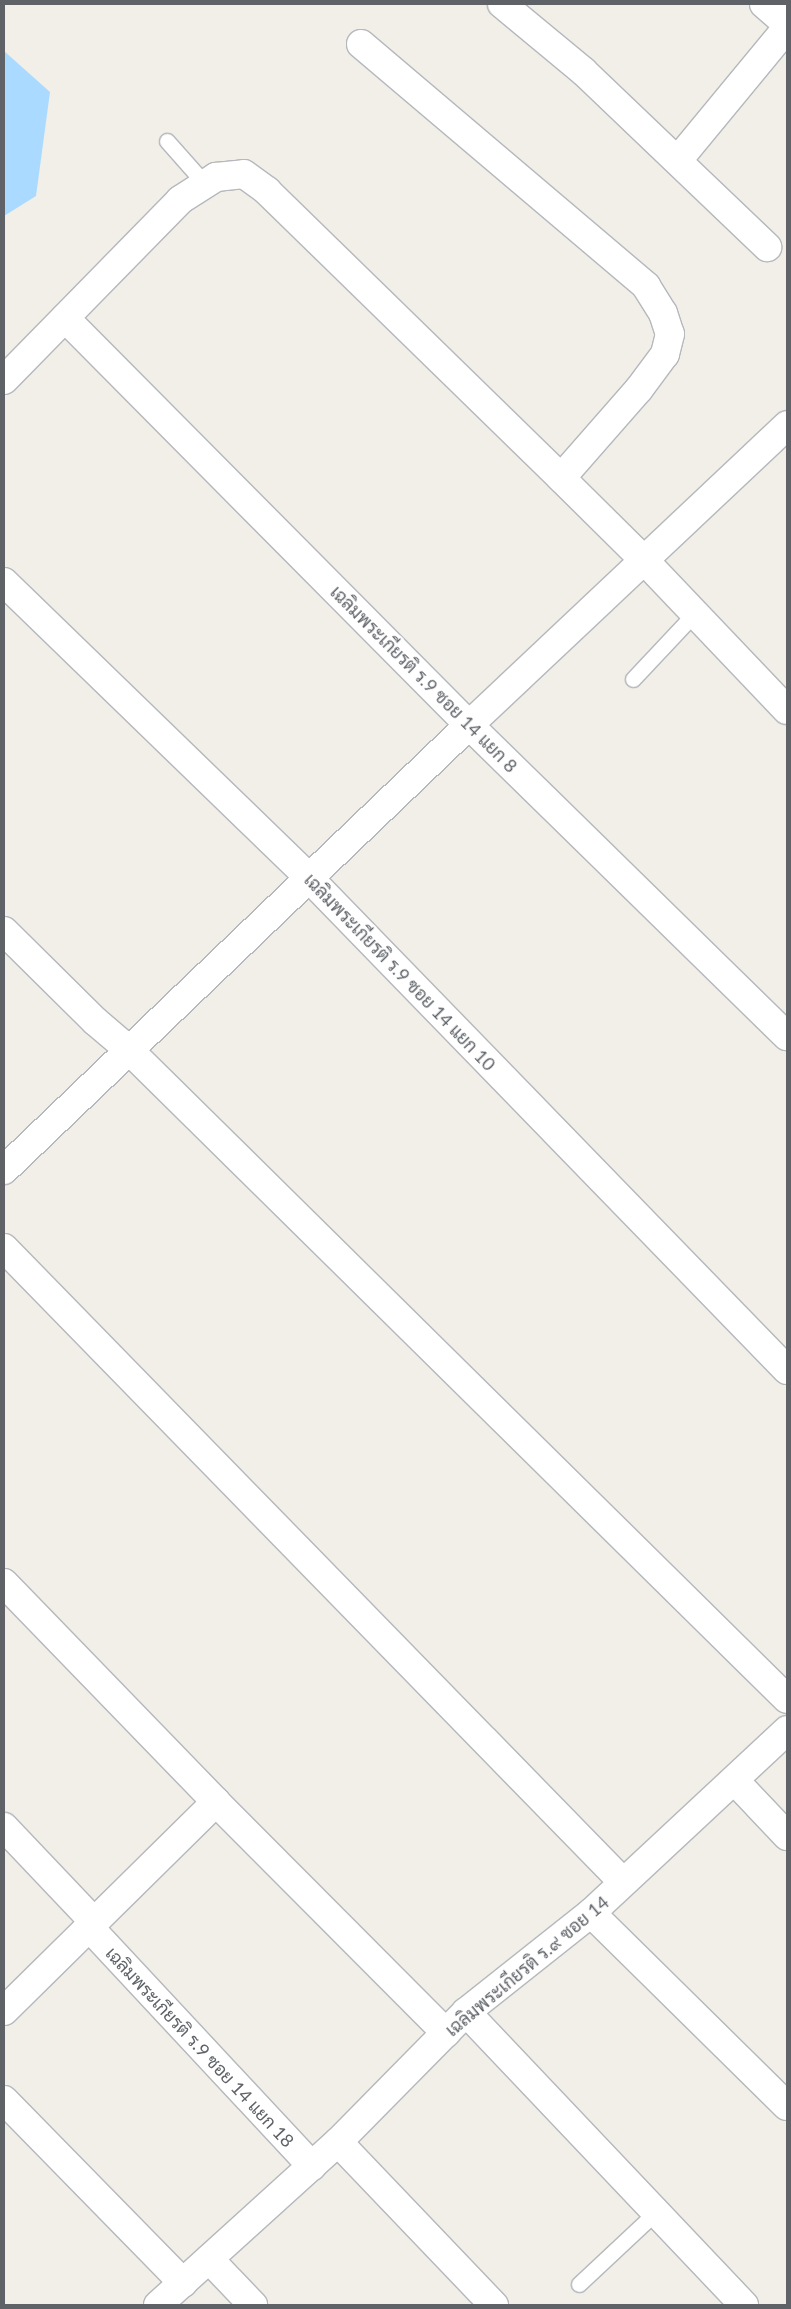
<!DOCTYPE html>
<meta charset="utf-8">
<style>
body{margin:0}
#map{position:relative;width:791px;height:2309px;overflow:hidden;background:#f1efe8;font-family:Lato,Sarabun,sans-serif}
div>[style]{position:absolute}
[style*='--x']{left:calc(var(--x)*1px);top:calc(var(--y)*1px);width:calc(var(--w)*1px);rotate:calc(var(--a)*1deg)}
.water>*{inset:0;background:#aadaff}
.roads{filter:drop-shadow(1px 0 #b5b8bc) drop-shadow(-1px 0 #b5b8bc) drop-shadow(0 1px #b5b8bc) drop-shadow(0 -1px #b5b8bc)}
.service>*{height:15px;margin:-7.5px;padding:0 7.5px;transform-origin:7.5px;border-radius:7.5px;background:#fff}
.minor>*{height:28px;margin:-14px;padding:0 14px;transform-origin:14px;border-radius:14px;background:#fff}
span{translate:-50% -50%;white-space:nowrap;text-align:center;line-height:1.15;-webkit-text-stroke:4px #fff;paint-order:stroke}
.street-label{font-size:18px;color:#5f6368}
.frame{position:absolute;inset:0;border:5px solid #5f6368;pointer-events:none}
</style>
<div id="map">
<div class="water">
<i style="clip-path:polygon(4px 51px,50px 92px,36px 196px,4px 216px)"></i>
</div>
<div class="roads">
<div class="service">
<i style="--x:167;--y:141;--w:57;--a:48.5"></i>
<i style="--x:633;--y:679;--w:89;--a:-46.8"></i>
<i style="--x:579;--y:2284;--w:105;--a:-43.1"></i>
</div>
<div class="minor">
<i style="--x:502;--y:4;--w:105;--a:39.6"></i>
<i style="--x:583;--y:71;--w:255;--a:43.7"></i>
<i style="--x:764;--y:4;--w:30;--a:41"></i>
<i style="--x:361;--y:44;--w:374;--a:40.3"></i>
<i style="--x:646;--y:286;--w:32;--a:58"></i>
<i style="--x:663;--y:313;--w:22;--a:72"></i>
<i style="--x:670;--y:334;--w:21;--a:104"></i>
<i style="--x:665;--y:354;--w:44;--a:126.6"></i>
<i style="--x:639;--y:389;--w:118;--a:131.2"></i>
<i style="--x:678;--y:160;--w:171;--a:-50.5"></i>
<i style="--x:65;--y:318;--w:573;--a:45.21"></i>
<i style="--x:469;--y:725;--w:445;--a:44.4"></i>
<i style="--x:4;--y:380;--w:252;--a:-45.6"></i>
<i style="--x:180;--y:200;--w:43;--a:-32.6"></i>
<i style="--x:216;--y:177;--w:28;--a:-6"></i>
<i style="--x:244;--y:174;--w:29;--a:36"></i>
<i style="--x:267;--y:191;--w:411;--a:44.3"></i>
<i style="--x:561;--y:478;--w:117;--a:44.7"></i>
<i style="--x:644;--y:560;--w:207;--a:46.4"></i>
<i style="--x:4;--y:582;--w:425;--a:44.1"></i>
<i style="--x:309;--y:878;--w:686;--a:45.83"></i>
<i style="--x:4;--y:931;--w:128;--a:44.7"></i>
<i style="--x:95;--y:1021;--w:45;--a:40.5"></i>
<i style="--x:129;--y:1050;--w:924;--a:44.61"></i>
<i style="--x:4;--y:1170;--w:644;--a:-43.74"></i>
<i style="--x:469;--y:725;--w:437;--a:-43.3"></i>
<i style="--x:4;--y:1248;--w:886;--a:45.69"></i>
<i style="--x:4;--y:1583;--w:305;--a:45.9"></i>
<i style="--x:216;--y:1802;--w:326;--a:45.1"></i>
<i style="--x:735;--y:1781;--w:76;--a:46.6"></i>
<i style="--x:4;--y:1827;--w:132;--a:46.5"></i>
<i style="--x:591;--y:1913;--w:275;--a:44.6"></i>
<i style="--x:89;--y:1927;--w:327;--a:47"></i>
<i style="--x:4;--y:2011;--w:298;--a:-44.6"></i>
<i style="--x:466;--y:2012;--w:404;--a:46.5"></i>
<i style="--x:4;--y:2100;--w:256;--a:45.6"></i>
<i style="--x:338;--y:2142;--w:226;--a:46.3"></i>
<i style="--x:209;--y:2259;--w:64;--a:46.3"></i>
<i style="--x:158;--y:2305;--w:243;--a:-42.2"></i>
<i style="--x:338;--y:2142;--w:182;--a:-45.4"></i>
<i style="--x:466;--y:2012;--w:159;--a:-38.4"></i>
<i style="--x:591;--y:1913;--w:268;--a:-43"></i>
</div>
</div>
<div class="street-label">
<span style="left:424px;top:679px;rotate:45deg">เฉลิมพระเกียรติ ร.9 ซอย 14 แยก 8</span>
<span style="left:400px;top:972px;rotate:46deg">เฉลิมพระเกียรติ ร.9 ซอย 14 แยก 10</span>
<span style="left:527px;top:1966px;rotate:-40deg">เฉลิมพระเกียรติ ร.๙ ซอย 14</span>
<span style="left:200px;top:2047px;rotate:47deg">เฉลิมพระเกียรติ ร.9 ซอย 14 แยก 18</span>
</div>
<div class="frame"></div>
</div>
